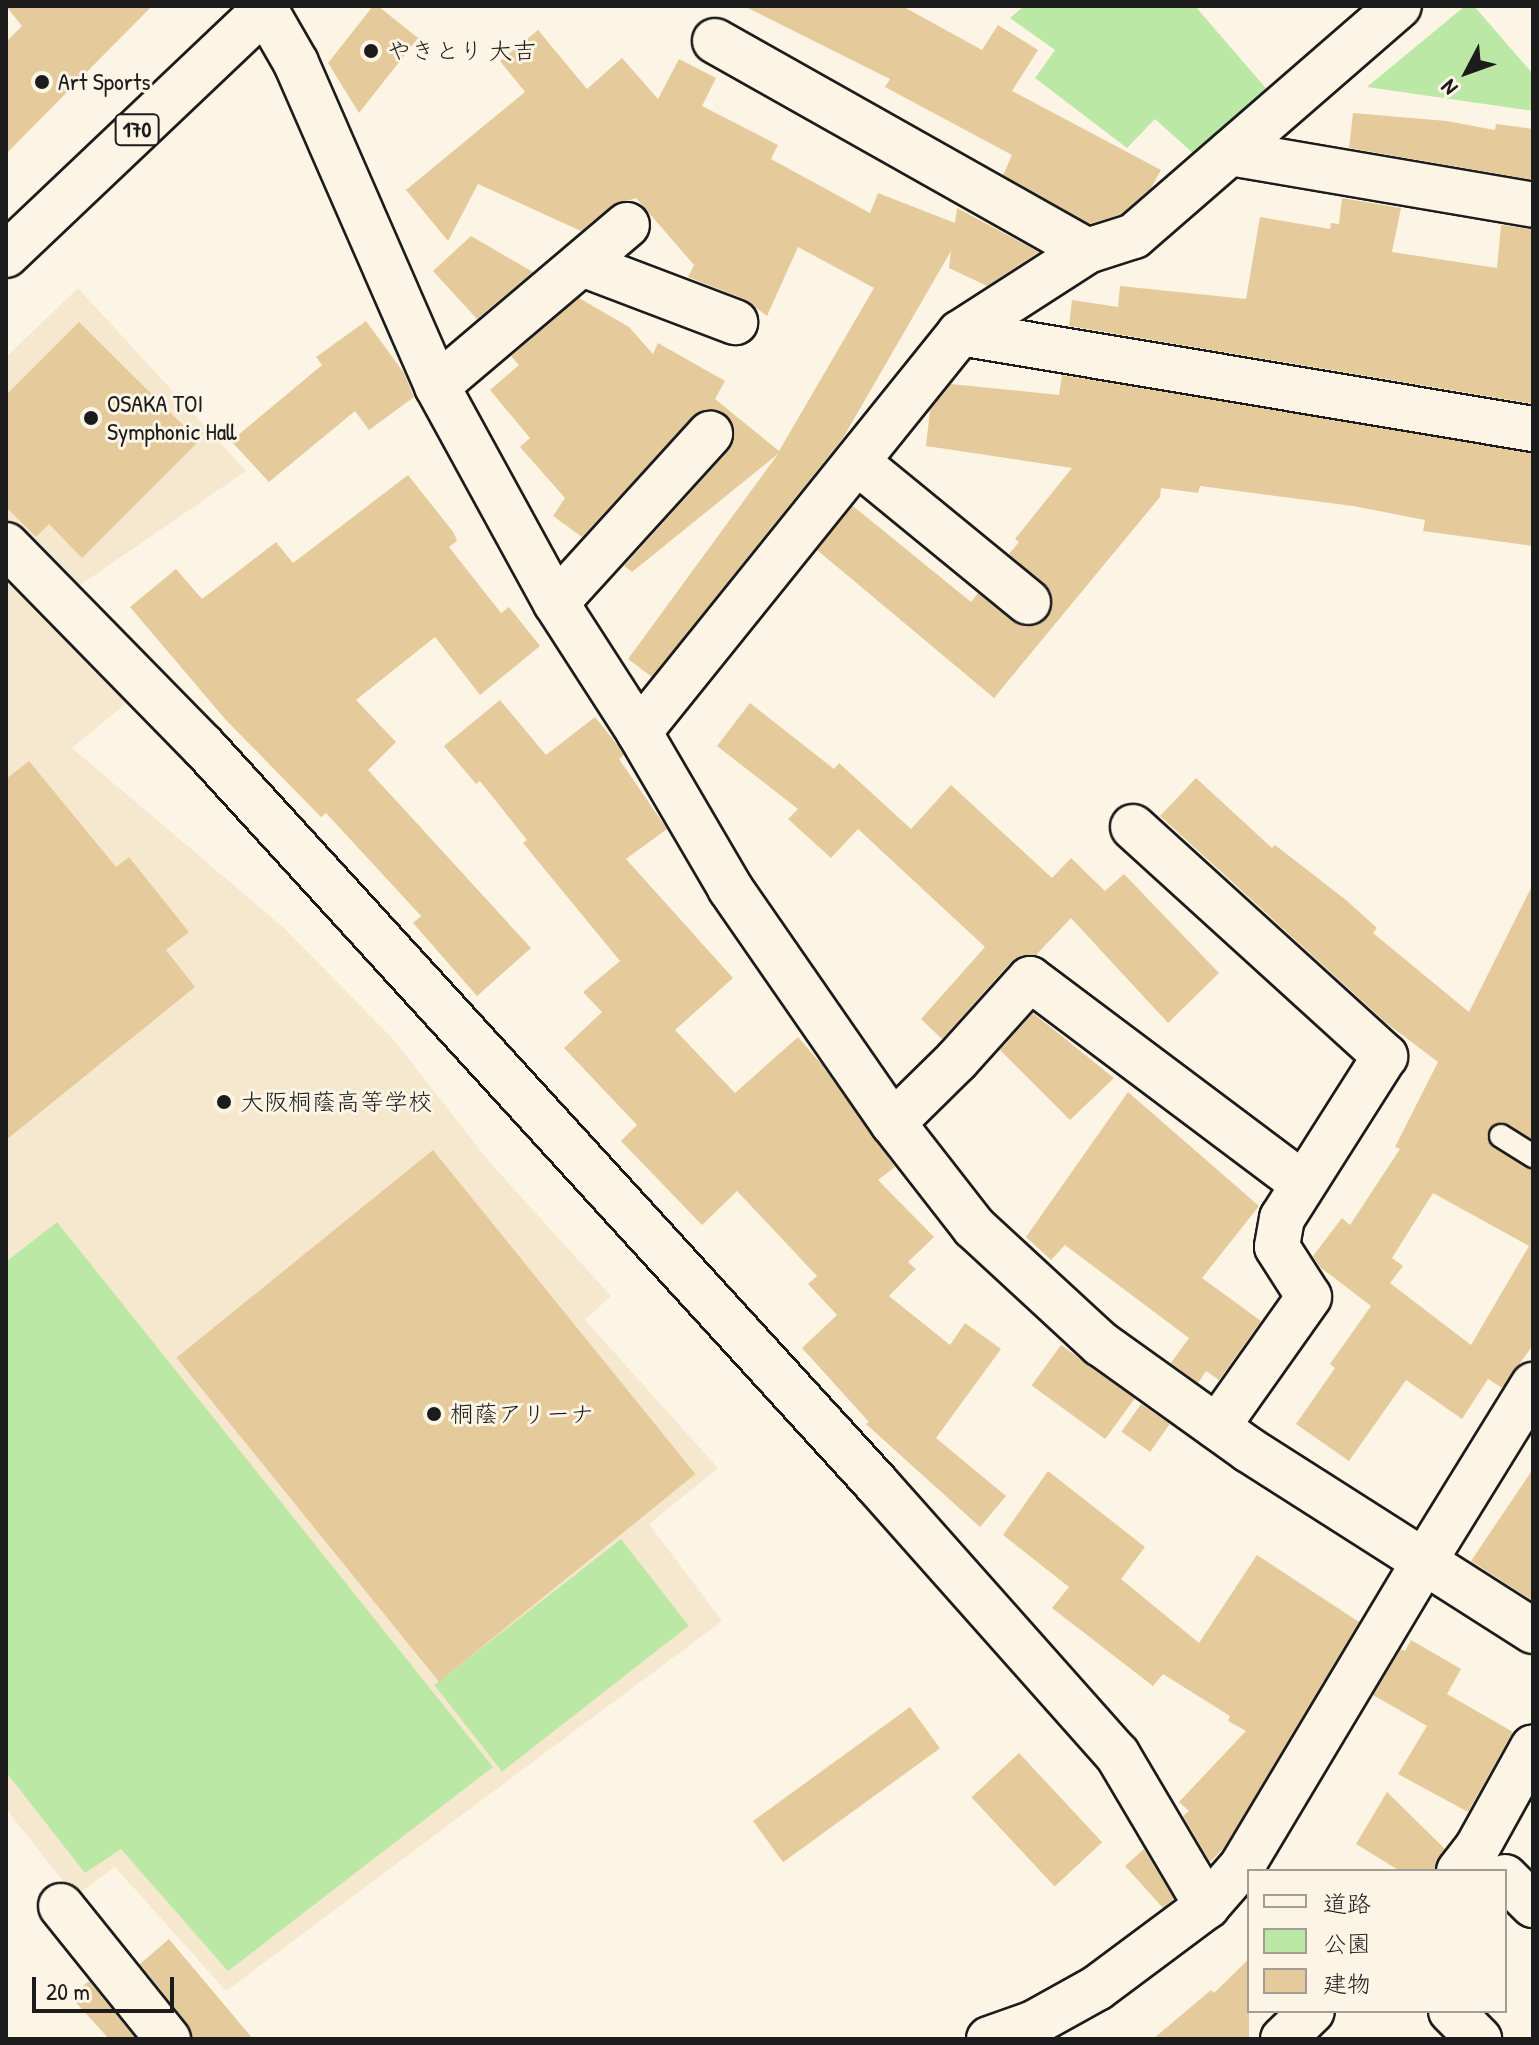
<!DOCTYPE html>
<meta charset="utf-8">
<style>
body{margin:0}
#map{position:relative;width:1539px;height:2045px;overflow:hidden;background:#fcf5e5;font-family:"Patrick Hand","Klee One",sans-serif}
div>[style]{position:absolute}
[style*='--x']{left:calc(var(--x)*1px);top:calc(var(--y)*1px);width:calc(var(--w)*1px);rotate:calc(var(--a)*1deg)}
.built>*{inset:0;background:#f5e8cf}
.green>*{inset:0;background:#bce8a5;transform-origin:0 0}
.building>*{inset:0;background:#e5cb9b;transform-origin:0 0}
.roads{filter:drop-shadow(2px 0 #1c1c1c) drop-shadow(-2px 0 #1c1c1c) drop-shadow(0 2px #1c1c1c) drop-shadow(0 -2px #1c1c1c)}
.service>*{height:22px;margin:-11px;padding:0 11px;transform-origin:11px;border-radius:11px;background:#fcf5e5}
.minor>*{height:44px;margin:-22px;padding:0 22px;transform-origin:22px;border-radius:22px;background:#fcf5e5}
.tertiary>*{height:44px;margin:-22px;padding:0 22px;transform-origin:22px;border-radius:22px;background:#fcf5e5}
.trunk>*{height:44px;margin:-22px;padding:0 22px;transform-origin:22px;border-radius:22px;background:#fcf5e5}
.dots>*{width:22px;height:22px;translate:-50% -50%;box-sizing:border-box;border:4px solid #fcf5e5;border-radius:50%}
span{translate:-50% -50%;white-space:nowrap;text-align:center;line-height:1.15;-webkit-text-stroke:6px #fcf5e5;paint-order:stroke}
.shield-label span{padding:2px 6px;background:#fcf5e5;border:2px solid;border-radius:6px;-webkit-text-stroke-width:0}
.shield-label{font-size:22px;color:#1c1c1c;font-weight:700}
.poi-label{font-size:24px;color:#1c1c1c}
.left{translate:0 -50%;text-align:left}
.frame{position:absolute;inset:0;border:8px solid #1c1c1c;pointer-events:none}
.legend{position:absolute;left:1247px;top:1869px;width:260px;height:144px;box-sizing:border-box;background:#fcf5e5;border:2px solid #a29e95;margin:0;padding:10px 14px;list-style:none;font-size:24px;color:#1c1c1c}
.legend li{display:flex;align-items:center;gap:16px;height:40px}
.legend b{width:40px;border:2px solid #a29e95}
.north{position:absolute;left:1427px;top:32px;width:80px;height:80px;-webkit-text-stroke:6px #fcf5e5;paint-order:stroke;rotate:229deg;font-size:22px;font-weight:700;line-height:32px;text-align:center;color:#1c1c1c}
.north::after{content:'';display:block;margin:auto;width:28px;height:36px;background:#1c1c1c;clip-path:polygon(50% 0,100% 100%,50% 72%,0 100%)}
.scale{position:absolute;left:32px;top:1977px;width:142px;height:36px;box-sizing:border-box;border:4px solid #1c1c1c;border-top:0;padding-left:10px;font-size:24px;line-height:28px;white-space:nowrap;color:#1c1c1c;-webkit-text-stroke:6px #fcf5e5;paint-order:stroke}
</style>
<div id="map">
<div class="built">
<i style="clip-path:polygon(78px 288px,246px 471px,73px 590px,151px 657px,114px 686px,129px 701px,72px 748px,283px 927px,393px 1039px,492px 1165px,611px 1296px,585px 1320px,718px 1468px,649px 1524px,722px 1621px,226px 1991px,115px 1867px,75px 1896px,6px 1809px,6px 357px)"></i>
</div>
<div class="green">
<i style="clip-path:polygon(1024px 6px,1195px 6px,1270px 93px,1195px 155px,1155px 119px,1127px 148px,1035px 78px,1055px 50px,1010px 18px)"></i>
<i style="clip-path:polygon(1465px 6px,1474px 6px,1533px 74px,1533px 111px,1367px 87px)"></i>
<i style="clip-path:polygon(57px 1222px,493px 1767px,228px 1971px,121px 1849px,85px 1873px,6px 1772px,6px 1262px)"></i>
<i style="left:621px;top:1539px;width:110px;height:237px;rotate:52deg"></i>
</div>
<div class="building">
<i style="clip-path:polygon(6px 6px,152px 6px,6px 154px,6px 42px,22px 26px)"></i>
<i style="clip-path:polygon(373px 6px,378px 6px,418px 38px,359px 113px,328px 63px)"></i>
<i style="clip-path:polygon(744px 6px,902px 6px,982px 50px,998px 25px,1038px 50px,1012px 91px,1161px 170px,1151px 188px,1122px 214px,1090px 224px,1003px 175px,1012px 155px,885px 87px,890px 79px)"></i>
<i style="clip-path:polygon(538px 30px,587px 89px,622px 58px,658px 99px,679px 59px,716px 78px,702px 106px,778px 145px,771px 159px,870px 213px,878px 193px,955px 223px,957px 208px,1039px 252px,987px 286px,949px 268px,951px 251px,843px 438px,652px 677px,628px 659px,778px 454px,632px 572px,624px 566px,729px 450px,734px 440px,734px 427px,727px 416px,715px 410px,703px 410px,692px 417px,582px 537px,553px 516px,565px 498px,520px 447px,530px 438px,490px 390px,519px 365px,511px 356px,579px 298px,629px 327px,653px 354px,658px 343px,725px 381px,715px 399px,779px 451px,874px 288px,798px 247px,767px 316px,744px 299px,688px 277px,694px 265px,636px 198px,612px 206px,581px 231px,478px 184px,448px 241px,406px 190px,525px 92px,500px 61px)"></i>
<i style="clip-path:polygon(1353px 113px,1447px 121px,1495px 130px,1496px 124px,1533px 129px,1533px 180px,1349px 148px)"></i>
<i style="clip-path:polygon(1342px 198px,1401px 208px,1392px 252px,1497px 268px,1501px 225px,1533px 229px,1533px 404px,1069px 326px,1072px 300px,1118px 307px,1120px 286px,1246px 299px,1260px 217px,1330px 229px,1331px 223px,1339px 224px)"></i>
<i style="clip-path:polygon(471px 236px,533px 272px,477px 319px,433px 271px)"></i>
<i style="clip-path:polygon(366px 321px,404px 373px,414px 397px,369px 430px,355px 411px,269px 482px,231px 441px,322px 365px,316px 357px)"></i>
<i style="clip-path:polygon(79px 322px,199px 441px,82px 558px,49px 524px,36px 537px,6px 507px,6px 395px)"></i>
<i style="clip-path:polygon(1062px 375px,1533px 453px,1533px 546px,1423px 531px,1425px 520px,1353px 506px,1200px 486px,1198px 493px,1161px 488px,1160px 497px,994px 698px,817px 550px,853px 506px,971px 602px,978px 593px,1013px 622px,1025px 627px,1038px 625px,1047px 618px,1052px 607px,1051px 592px,1009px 554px,1019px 542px,1015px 539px,1072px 468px,926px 446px,930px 410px,951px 384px,1059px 395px)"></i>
<i style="clip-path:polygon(408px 475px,454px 533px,457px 541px,449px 547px,501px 613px,509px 607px,540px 646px,480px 695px,435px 637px,356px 700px,396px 742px,368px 770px,531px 948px,477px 996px,413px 923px,421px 916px,326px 813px,321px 817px,225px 719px,130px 607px,176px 569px,202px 599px,276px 542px,293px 563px)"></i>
<i style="clip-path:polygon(500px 700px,546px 755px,595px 717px,619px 747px,624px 755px,619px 759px,667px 829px,626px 859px,733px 978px,675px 1030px,735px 1093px,798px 1037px,822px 1065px,895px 1167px,878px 1180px,934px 1237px,908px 1262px,916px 1269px,889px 1296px,950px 1345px,965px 1323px,1001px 1349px,936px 1438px,1006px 1496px,980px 1527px,866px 1424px,869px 1422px,802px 1348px,837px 1315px,808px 1284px,817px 1276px,737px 1191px,702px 1225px,621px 1141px,637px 1125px,564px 1048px,602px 1012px,583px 992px,620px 961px,523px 843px,527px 840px,480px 781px,476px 784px,444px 746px)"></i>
<i style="clip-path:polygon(750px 703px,834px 769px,839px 763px,911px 829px,951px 785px,1052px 878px,1071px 858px,1105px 891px,1124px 874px,1219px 973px,1168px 1023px,1071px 918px,1036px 955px,1022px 955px,1011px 962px,942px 1039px,921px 1019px,985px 947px,858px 829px,831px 858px,788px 819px,798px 809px,717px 746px)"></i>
<i style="clip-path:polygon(29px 761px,116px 867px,129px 857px,189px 932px,166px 950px,195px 987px,6px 1140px,6px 779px)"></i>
<i style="clip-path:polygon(evenodd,1196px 778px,1272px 848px,1275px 845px,1346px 900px,1377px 928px,1373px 933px,1469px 1012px,1533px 884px,1533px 1140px,1502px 1122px,1490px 1128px,1487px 1136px,1494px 1148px,1533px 1170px,1533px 1345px,1502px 1388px,1488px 1379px,1462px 1419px,1406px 1380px,1349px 1461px,1296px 1424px,1335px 1368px,1330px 1364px,1371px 1306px,1320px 1267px,1313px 1256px,1342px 1218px,1350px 1225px,1400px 1149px,1395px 1147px,1438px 1062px,1385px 1022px,1160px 816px,1196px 778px,1433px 1193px,1529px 1246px,1471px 1345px,1390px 1283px,1403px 1266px,1392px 1258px,1433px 1193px)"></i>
<i style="clip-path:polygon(1033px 1013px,1114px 1078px,1070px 1120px,1000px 1050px)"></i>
<i style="clip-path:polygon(1128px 1092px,1259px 1206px,1202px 1278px,1261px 1321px,1219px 1380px,1206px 1371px,1198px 1383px,1171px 1363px,1189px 1338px,1065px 1245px,1051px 1260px,1026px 1237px)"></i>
<i style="left:433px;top:1150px;width:417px;height:330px;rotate:51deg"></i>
<i style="left:1061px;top:1345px;width:91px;height:50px;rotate:36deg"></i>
<i style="left:1141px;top:1404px;width:35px;height:34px;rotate:35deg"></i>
<i style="clip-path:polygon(1533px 1469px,1533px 1601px,1471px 1561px)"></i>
<i style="clip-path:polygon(1048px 1471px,1145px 1547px,1121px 1579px,1199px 1643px,1257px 1555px,1359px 1622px,1224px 1848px,1210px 1862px,1183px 1816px,1189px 1811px,1179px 1802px,1246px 1731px,1228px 1721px,1230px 1716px,1163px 1674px,1153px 1686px,1052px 1608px,1069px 1587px,1003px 1535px)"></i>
<i style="clip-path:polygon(1411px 1640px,1461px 1669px,1447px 1694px,1513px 1732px,1468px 1812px,1398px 1774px,1427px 1726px,1373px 1695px,1401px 1649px,1405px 1651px)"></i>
<i style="left:910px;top:1707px;width:51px;height:194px;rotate:54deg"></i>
<i style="left:1019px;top:1753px;width:122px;height:65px;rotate:47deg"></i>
<i style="clip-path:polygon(1387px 1792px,1445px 1849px,1435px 1871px,1400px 1871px,1356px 1844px)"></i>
<i style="clip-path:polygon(1144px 1849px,1174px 1899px,1163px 1908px,1125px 1866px)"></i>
<i style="clip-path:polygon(169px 1939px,253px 2039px,192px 2039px,187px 2023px,140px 1964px)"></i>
<i style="clip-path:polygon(1249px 1959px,1249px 2039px,1153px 2039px,1211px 1990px,1214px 1993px)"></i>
<i style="clip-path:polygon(89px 1981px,136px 2039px,109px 2039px,71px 1997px)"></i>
</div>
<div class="roads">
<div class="service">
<i style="--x:1501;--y:1136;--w:38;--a:32"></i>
</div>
<div class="minor">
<i style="--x:715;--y:41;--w:427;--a:29.4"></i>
<i style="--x:1230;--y:153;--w:307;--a:9.7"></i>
<i style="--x:582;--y:264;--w:164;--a:20.8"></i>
<i style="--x:960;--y:333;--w:581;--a:9.51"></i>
<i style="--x:437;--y:386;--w:249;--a:-40.3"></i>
<i style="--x:857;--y:462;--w:221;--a:39.3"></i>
<i style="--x:6;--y:545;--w:281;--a:45.6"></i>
<i style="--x:203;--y:746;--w:998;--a:47.6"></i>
<i style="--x:876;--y:1483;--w:363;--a:48.4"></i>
<i style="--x:1117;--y:1754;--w:177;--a:59.4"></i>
<i style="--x:556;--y:603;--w:229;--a:-47.7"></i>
<i style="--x:639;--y:732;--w:512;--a:-51.18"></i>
<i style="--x:960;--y:333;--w:151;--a:-32.8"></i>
<i style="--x:1087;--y:251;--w:49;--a:-17.7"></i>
<i style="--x:1134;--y:236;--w:351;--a:-41"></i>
<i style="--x:1133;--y:827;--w:341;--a:42.3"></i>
<i style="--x:1385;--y:1056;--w:192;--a:122.4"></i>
<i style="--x:1282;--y:1218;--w:29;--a:100"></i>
<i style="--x:1277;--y:1247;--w:59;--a:57.4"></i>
<i style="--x:1309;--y:1297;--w:159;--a:125.3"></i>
<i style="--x:893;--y:1123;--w:90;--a:-44.5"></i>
<i style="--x:957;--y:1060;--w:109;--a:-48"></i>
<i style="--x:1030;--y:979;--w:340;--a:36.9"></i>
<i style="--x:1425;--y:1560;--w:206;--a:-58.3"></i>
<i style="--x:1459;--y:1871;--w:29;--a:-52"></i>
<i style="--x:1477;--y:1848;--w:115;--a:-61"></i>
<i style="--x:1505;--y:1877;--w:40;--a:45"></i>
<i style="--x:61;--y:1906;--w:171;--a:51.2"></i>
<i style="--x:1451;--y:2011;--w:40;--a:45"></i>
<i style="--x:1283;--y:2039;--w:40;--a:-44"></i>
</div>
<div class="tertiary">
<i style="--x:265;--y:9;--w:62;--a:60.1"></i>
<i style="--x:296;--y:63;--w:352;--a:66.4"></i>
<i style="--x:437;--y:386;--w:247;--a:61.3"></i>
<i style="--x:556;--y:603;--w:153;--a:57.2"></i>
<i style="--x:639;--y:732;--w:181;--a:59.7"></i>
<i style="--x:730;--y:888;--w:286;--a:55.3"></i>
<i style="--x:893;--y:1123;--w:132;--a:52.1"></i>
<i style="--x:974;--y:1227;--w:173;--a:42.7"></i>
<i style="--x:1101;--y:1344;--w:182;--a:35.6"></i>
<i style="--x:1249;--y:1450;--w:337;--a:32.5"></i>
<i style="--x:989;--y:2039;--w:48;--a:-19.6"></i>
<i style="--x:1034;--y:2023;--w:72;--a:-29.1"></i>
<i style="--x:1097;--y:1988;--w:137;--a:-36.7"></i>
<i style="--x:1207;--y:1906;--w:53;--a:-48.8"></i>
<i style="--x:1242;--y:1866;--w:357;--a:-59.1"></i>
</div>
<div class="trunk">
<i style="--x:6;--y:255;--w:361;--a:-43.5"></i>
</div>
</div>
<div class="dots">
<i style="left:371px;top:51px;background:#1c1c1c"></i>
<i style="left:42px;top:82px;background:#1c1c1c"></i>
<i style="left:91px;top:418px;background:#1c1c1c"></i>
<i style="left:224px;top:1102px;background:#1c1c1c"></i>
<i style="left:434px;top:1414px;background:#1c1c1c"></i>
</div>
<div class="shield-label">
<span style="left:137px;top:130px">170</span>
</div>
<div class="poi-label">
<span class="left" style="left:387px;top:51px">やきとり 大吉</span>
<span class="left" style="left:58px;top:82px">Art Sports</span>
<span class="left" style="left:107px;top:418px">OSAKA TOI<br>Symphonic Hall</span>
<span class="left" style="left:240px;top:1102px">大阪桐蔭高等学校</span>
<span class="left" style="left:450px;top:1414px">桐蔭アリーナ</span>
</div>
<div class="frame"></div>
<ul class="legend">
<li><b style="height:10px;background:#fcf5e5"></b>道路</li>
<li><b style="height:22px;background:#bce8a5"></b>公園</li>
<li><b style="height:22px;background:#e5cb9b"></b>建物</li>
</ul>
<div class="north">N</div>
<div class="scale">20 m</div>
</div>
